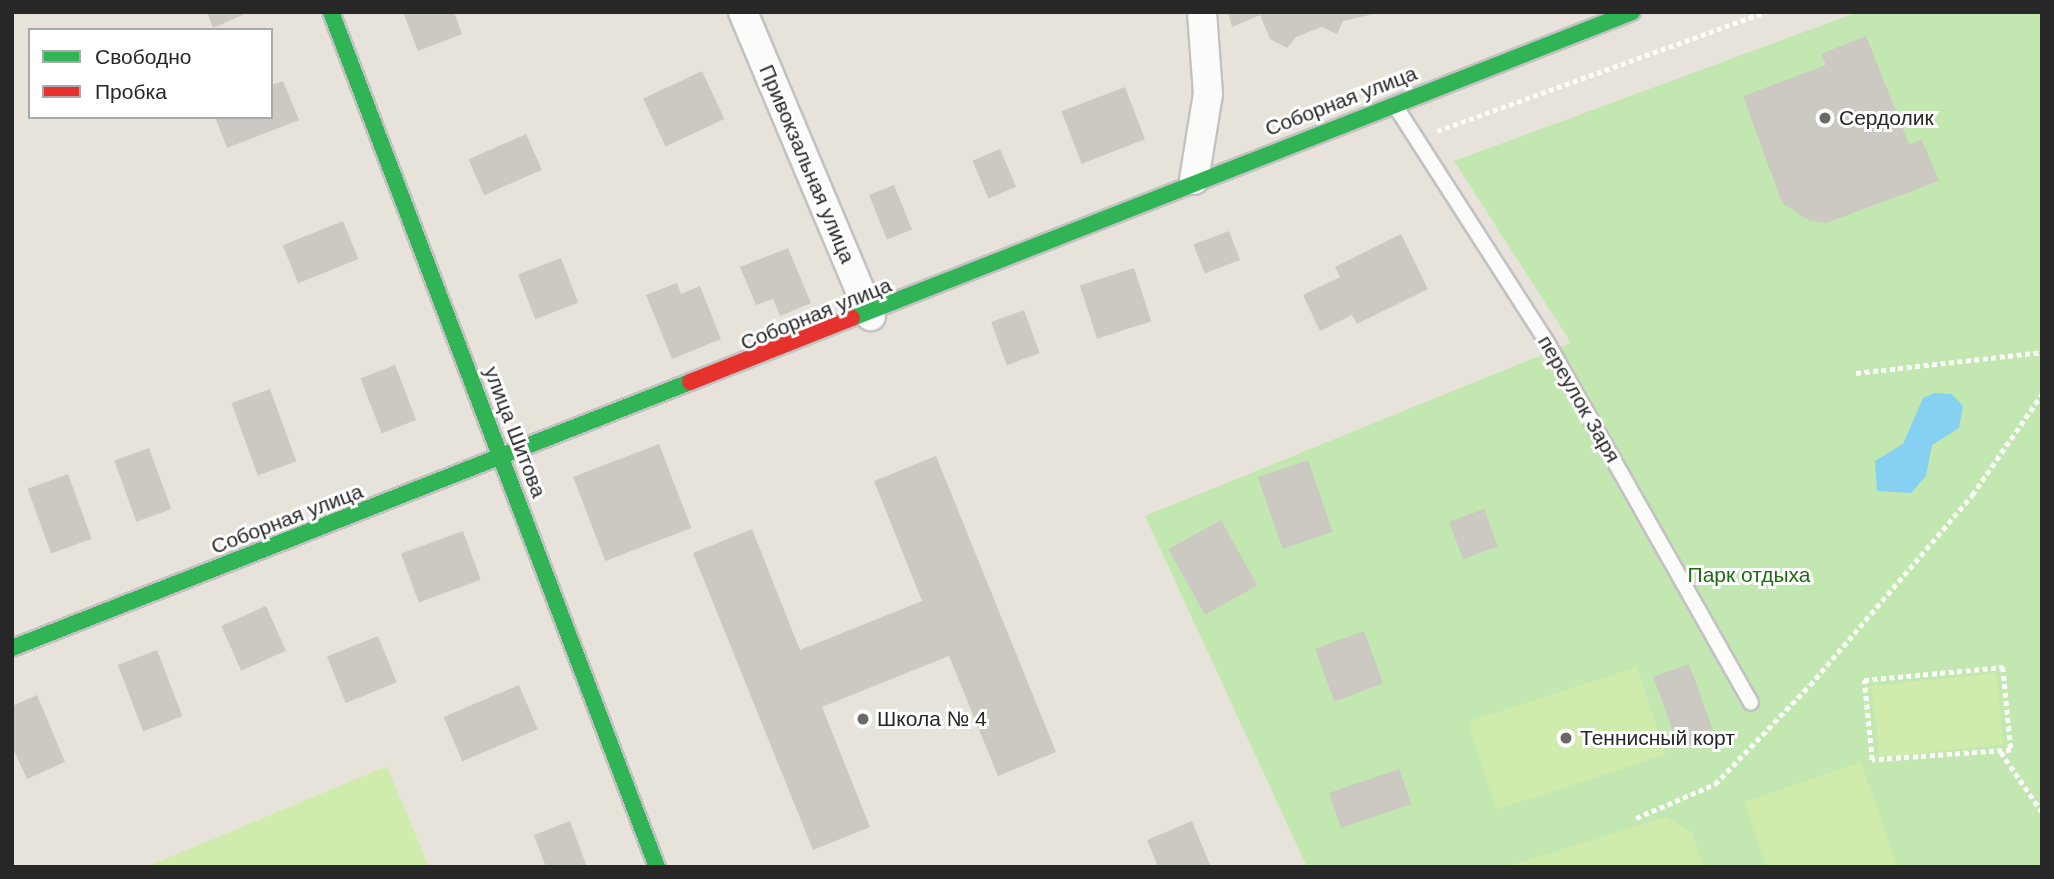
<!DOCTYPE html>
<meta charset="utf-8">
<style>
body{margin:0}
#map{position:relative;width:2054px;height:879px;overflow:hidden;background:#e7e3db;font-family:Helvetica,sans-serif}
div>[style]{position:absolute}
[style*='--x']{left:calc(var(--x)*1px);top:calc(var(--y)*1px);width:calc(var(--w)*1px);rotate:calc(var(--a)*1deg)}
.green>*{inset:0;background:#c3e7b0}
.pitch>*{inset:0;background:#d0ecac;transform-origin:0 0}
.water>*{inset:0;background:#86d0f2}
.building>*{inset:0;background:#ccc9c3;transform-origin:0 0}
.path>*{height:4.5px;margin-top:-2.25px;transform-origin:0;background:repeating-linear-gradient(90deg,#fbfbfa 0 5px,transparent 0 8.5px)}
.roads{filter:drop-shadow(2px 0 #c3c2c3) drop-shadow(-2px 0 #c3c2c3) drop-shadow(0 2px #c3c2c3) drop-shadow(0 -2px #c3c2c3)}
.lane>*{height:14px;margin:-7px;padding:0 7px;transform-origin:7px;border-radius:7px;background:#fbfbfa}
.street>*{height:28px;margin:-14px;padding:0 14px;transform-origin:14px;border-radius:14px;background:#fbfbfa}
.fast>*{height:16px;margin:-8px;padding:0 8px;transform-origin:8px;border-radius:8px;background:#30b455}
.jam>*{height:16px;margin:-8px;padding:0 8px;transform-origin:8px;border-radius:8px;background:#e5322d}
.dots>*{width:19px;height:19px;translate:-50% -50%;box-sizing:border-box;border:4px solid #fff;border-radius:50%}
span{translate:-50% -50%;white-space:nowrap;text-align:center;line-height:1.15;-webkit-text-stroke:6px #fff;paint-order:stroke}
.street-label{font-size:21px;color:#272727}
.poi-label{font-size:21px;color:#272727}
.left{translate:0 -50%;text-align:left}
.park-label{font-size:21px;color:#1e6b11}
.frame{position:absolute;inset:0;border:14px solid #272727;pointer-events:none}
.legend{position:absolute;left:28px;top:28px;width:245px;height:91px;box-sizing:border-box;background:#fff;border:2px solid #a9a9a9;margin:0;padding:9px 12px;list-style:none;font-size:21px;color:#272727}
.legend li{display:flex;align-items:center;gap:14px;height:35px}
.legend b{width:35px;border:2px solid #a9a9a9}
</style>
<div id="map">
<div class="green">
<i style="clip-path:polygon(1858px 12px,2042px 12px,2042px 867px,1307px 867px,1145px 516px,1571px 343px,1454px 161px)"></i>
</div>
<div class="pitch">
<i style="left:1637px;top:667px;width:92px;height:178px;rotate:72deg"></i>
<i style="left:1996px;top:673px;width:72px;height:125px;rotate:84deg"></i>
<i style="clip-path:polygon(1861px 762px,1897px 867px,1766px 867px,1744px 802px)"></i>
<i style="clip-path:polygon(387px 766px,429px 867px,146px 867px)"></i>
<i style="clip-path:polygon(1666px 817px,1692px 833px,1704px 867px,1505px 867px)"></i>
</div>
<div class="water">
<i style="clip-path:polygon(1935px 393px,1952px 394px,1963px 406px,1959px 428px,1932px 445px,1926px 476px,1911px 493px,1877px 491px,1875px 461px,1903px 444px,1923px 398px)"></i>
</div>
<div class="building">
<i style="clip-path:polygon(207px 12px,249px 12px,213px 28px)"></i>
<i style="clip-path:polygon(403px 12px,454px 12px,462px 34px,418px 51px)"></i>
<i style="clip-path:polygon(1228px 12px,1382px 12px,1343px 21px,1337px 34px,1322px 27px,1296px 37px,1287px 48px,1270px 39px,1260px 15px,1232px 27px)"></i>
<i style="clip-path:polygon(1866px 36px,1909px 144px,1922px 140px,1939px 181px,1826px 223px,1810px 221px,1782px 203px,1743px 96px,1826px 65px,1821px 54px)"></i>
<i style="left:702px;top:71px;width:53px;height:65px;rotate:65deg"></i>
<i style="clip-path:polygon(283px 81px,299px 120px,227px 148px,215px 117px,271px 117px,271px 85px)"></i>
<i style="left:1125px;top:87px;width:56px;height:68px;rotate:69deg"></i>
<i style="left:526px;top:134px;width:39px;height:63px;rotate:66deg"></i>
<i style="left:1000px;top:149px;width:41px;height:30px;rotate:67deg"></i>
<i style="left:894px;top:185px;width:48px;height:27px;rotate:68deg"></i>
<i style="left:343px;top:221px;width:41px;height:65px;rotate:68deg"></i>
<i style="left:1229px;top:231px;width:31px;height:38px;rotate:69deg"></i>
<i style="clip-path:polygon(1401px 234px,1428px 289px,1357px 324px,1352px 315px,1320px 331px,1303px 295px,1340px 277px,1335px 267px)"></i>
<i style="clip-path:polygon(788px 248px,811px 303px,780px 316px,773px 299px,756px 305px,740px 267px)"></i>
<i style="left:561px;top:258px;width:48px;height:46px;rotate:69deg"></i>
<i style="left:1134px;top:268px;width:56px;height:57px;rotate:72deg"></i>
<i style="clip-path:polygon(677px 283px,681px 294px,700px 286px,721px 339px,672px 359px,646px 295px)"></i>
<i style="left:1024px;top:310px;width:46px;height:35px;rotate:70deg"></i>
<i style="left:395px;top:365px;width:59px;height:37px;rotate:69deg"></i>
<i style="left:270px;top:389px;width:77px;height:41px;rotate:70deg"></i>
<i style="left:659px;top:444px;width:90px;height:92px;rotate:69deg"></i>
<i style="left:149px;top:448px;width:65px;height:37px;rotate:70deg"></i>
<i style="clip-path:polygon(936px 456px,1056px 752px,998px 776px,949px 656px,822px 707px,870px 827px,813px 850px,693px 553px,752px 529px,800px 650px,922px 601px,874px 481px)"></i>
<i style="left:1308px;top:460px;width:76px;height:53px;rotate:71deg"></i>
<i style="left:68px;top:474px;width:69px;height:43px;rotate:70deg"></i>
<i style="left:1484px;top:509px;width:40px;height:37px;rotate:70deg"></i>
<i style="left:1221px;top:520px;width:75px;height:60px;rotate:61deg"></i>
<i style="left:463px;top:531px;width:52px;height:66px;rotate:70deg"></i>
<i style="left:266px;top:606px;width:49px;height:49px;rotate:66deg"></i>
<i style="left:1364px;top:631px;width:56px;height:52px;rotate:70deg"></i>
<i style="left:378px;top:636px;width:50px;height:55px;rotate:68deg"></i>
<i style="left:157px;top:650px;width:71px;height:42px;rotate:69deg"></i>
<i style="left:1689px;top:664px;width:75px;height:38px;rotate:70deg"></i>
<i style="left:519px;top:685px;width:48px;height:82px;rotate:67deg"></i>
<i style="clip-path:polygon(37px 695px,65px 762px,27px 779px,12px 746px,12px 706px)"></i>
<i style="left:1399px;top:769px;width:37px;height:74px;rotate:71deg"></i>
<i style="clip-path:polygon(570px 821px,587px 867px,546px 867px,534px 835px)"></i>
<i style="clip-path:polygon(1192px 821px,1211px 867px,1158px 867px,1147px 840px)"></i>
</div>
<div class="path">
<i style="--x:1437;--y:131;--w:349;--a:-19.9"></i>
<i style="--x:1856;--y:373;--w:187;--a:-6.4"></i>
<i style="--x:2003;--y:667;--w:83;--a:84.5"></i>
<i style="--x:2011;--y:750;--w:139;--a:175.9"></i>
<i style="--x:1872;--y:760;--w:80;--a:-95.7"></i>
<i style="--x:1864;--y:680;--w:140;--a:-5.3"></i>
<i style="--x:2001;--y:752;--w:73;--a:55.7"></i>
<i style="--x:1636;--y:818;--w:86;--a:-23.3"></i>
<i style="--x:1715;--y:784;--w:137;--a:-46.2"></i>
<i style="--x:1810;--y:685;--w:250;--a:-49.5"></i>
<i style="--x:1972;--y:495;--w:123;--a:-55.3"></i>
</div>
<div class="roads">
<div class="lane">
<i style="--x:1396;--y:107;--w:282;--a:57.3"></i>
<i style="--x:1548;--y:344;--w:412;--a:60.5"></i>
</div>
<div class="street">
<i style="--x:743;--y:12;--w:330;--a:67.2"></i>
<i style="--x:1194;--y:180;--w:87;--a:-80.8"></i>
<i style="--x:1208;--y:94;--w:82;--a:-94.2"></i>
</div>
<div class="fast">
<i style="--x:331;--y:12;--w:915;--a:69.13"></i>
<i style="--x:852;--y:318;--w:838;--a:-21.42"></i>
<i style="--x:12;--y:648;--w:728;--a:-21.42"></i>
</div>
<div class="jam">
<i style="--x:690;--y:382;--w:174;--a:-21.6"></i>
</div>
</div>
<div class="dots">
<i style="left:1825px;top:118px;background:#6a6966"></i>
<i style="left:863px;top:719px;background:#6a6966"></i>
<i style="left:1566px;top:738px;background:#6a6966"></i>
</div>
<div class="street-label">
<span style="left:1341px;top:101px;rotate:-21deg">Соборная улица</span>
<span style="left:807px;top:164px;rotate:67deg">Привокзальная улица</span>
<span style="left:816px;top:314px;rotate:-22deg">Соборная улица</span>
<span style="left:1579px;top:399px;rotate:60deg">переулок Заря</span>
<span style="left:515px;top:432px;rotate:69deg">улица Шитова</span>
<span style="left:287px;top:519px;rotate:-21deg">Соборная улица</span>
</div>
<div class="poi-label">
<span class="left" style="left:1839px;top:118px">Сердолик</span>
<span class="left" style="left:877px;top:719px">Школа № 4</span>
<span class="left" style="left:1580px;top:738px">Теннисный корт</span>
</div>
<div class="park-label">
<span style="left:1749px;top:575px">Парк отдыха</span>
</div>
<div class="frame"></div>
<ul class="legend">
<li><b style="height:9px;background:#30b455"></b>Свободно</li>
<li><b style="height:9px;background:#e5322d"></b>Пробка</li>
</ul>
</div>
